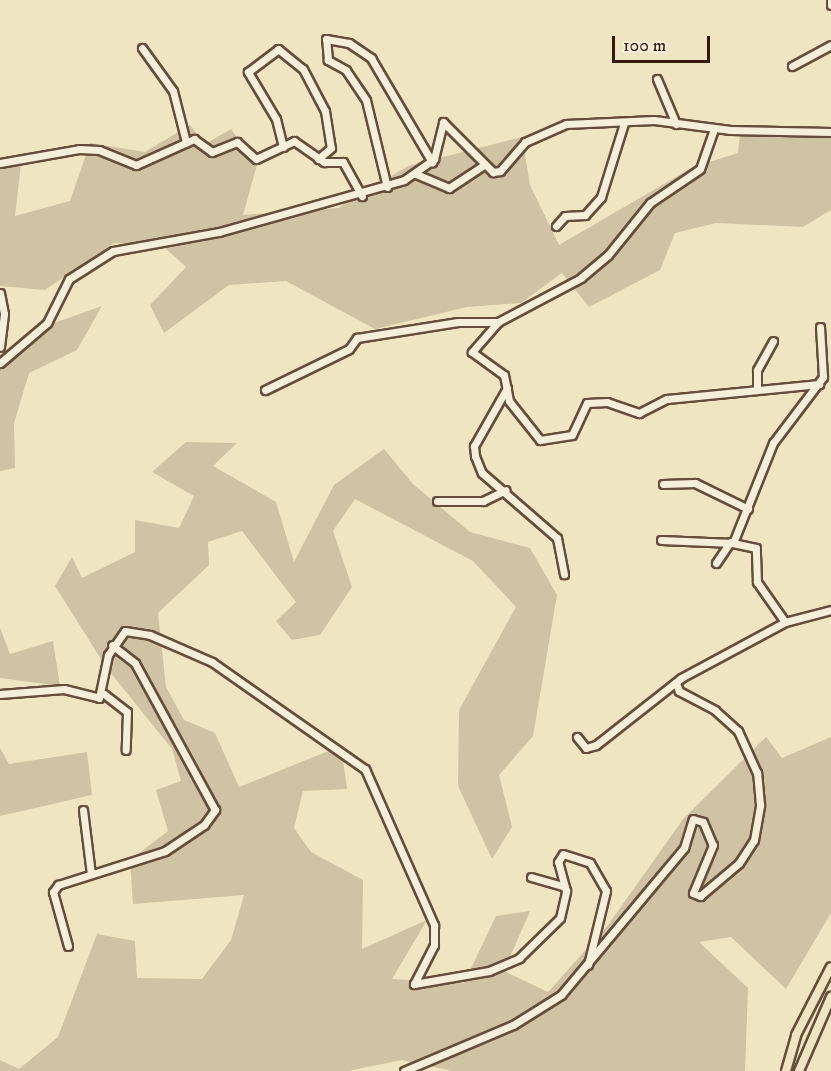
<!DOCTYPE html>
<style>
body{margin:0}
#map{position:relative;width:831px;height:1071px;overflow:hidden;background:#f0e5c3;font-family:"IM FELL DW Pica",serif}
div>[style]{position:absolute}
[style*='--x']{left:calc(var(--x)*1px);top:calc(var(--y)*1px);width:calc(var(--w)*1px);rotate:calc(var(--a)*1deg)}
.green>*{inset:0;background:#d0c2a4}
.roads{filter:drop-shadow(2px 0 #644d3a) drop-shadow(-2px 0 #644d3a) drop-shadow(0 2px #644d3a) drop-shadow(0 -2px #644d3a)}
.minor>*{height:7px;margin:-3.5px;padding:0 3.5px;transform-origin:3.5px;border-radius:3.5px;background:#f5eed8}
.major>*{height:8px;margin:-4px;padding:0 4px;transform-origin:4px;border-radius:4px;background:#f0e5c3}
span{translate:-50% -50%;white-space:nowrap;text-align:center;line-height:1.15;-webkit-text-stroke:6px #f5eed8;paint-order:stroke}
.scale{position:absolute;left:612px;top:36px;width:98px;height:27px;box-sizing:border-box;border:3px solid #351a0c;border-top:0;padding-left:8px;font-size:18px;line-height:21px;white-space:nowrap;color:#351a0c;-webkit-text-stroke:4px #f5eed8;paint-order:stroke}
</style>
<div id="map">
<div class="green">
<i style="clip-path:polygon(190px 125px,205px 144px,231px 129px,257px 165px,243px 215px,338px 208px,408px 166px,522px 137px,530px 185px,559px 245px,693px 167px,738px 153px,740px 133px,831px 135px,831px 210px,803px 227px,716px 223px,675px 233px,660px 270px,589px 307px,562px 273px,521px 303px,467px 307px,375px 329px,286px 281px,229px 285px,164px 333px,150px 305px,186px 267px,164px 247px,114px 243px,45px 290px,0 286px,0 163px,21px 164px,15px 216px,70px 201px,90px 143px,145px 152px)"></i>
<i style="clip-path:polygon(102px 306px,77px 350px,29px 373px,14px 423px,15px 468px,0 471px,0 359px,28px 332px)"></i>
<i style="clip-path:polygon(186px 442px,237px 443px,213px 466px,276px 502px,294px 562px,334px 485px,384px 449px,413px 484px,470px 532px,530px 548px,557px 595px,533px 736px,499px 775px,512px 827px,492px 859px,458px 786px,459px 710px,516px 607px,473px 561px,355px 499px,333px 531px,352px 587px,320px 635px,292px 640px,276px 621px,296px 602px,242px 531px,208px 542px,209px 565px,158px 613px,166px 687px,184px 720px,215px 733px,239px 787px,341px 746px,347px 789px,303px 791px,294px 828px,311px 852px,363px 880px,362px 949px,427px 920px,392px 979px,464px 983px,496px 916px,530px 911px,504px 971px,548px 992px,608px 925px,684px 818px,766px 737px,782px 758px,831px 737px,831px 913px,786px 989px,731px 937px,699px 942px,748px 988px,745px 1071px,452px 1071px,402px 1060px,348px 1071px,0 1071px,0 1060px,19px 1069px,58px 1037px,97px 934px,135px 941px,137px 978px,202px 979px,231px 940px,244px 895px,133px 904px,130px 860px,168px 831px,156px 790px,181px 781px,172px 749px,106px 667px,55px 586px,72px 557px,82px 578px,135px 552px,135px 520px,179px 528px,194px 496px,152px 472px)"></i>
<i style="clip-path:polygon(0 628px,10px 654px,53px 641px,60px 686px,0 678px)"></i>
<i style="clip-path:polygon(0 748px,9px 764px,87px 752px,92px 795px,0 816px)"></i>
</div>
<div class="roads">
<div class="minor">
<i style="--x:831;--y:1;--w:4;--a:90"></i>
<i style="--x:142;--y:48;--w:53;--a:54.2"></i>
<i style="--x:173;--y:91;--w:53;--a:75.7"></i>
<i style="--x:792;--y:66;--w:44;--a:-28.3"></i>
<i style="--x:657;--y:79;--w:49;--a:67.1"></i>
<i style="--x:714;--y:129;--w:42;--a:109.3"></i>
<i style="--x:700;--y:169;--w:60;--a:145.8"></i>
<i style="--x:650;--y:203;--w:67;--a:128.9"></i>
<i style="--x:608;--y:255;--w:35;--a:140"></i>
<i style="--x:581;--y:278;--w:94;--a:152.1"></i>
<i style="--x:498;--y:322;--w:40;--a:131"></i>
<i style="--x:472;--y:352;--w:39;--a:36"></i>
<i style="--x:504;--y:375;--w:26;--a:79"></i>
<i style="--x:509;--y:401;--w:50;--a:51.5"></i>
<i style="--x:540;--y:440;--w:32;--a:-9"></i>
<i style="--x:572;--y:435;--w:35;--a:-65"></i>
<i style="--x:587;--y:403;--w:20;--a:-3"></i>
<i style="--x:607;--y:402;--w:34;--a:19"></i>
<i style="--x:639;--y:413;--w:31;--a:-27"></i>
<i style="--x:667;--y:399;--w:153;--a:-5.6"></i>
<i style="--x:283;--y:147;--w:29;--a:-104"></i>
<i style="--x:276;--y:119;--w:55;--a:-120.8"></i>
<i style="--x:248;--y:72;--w:38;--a:-37"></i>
<i style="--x:278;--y:49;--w:32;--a:39"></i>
<i style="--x:303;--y:69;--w:47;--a:62.4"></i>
<i style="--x:325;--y:111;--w:37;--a:81"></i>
<i style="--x:331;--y:148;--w:17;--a:140"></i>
<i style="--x:0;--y:163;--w:80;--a:-10"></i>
<i style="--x:79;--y:149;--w:20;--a:3"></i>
<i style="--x:99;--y:150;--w:40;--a:22"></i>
<i style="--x:136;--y:165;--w:64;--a:-24.1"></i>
<i style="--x:194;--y:139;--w:22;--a:36"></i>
<i style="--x:212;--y:152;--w:27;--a:-22"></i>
<i style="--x:237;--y:142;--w:25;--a:42"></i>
<i style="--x:256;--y:159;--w:42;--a:-25.3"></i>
<i style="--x:294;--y:141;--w:37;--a:35"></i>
<i style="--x:324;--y:162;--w:19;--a:0"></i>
<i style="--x:343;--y:162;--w:39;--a:61"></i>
<i style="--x:416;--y:174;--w:36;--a:23"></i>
<i style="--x:449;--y:188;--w:42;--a:-33.3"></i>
<i style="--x:387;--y:187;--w:89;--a:-103.6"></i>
<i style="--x:366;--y:100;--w:36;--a:-124"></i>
<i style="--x:346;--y:70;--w:21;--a:-151"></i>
<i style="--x:328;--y:60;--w:21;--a:-95"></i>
<i style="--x:326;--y:39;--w:23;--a:10"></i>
<i style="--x:349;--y:43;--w:27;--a:34"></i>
<i style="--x:371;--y:58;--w:121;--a:59.6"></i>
<i style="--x:556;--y:226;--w:13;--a:-48"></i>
<i style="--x:565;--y:216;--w:20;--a:-3"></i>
<i style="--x:585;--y:215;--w:24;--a:-48"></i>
<i style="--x:601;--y:197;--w:77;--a:-72.7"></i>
<i style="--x:0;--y:293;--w:21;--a:79"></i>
<i style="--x:4;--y:314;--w:33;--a:97"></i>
<i style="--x:0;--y:363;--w:62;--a:-40.4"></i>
<i style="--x:47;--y:323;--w:49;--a:-63.4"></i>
<i style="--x:69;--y:279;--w:52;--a:-32.5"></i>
<i style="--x:113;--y:251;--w:108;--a:-10.2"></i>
<i style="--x:219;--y:232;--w:192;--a:-15.7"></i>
<i style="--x:404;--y:180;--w:37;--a:-35"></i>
<i style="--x:434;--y:159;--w:38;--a:-76"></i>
<i style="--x:443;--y:122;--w:71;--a:45"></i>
<i style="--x:493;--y:172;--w:7;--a:-8"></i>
<i style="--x:500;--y:171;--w:38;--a:-49"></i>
<i style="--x:525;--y:142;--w:45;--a:-23.7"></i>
<i style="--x:566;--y:124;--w:88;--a:-2.6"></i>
<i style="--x:654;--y:120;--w:77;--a:7.5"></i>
<i style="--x:730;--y:130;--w:101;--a:1.1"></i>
<i style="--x:507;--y:388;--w:67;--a:119.6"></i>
<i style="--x:474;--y:446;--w:10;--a:84"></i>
<i style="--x:475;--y:456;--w:18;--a:68"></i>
<i style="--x:482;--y:473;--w:99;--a:40.9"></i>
<i style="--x:557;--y:538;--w:37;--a:79"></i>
<i style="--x:757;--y:389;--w:19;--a:-90"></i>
<i style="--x:757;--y:370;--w:33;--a:-61"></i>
<i style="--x:265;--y:390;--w:93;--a:-26"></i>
<i style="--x:349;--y:349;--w:14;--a:-54"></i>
<i style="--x:357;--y:338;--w:102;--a:-9"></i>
<i style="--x:458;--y:322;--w:40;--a:0"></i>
<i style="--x:663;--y:484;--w:32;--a:-2"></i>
<i style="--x:695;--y:483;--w:59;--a:26.1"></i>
<i style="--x:437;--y:501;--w:46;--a:0"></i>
<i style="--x:483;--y:501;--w:25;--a:-26"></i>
<i style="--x:661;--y:540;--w:72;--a:2.4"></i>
<i style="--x:716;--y:563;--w:25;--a:-56"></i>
<i style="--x:785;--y:622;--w:49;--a:-125"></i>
<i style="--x:757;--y:582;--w:34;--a:-92"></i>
<i style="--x:756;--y:548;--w:24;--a:-168"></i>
<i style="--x:733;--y:543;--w:108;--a:-68.2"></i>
<i style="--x:773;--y:443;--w:83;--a:-52.9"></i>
<i style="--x:823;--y:377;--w:50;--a:-93.4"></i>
<i style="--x:0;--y:694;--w:64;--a:-4.5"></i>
<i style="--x:64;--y:689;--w:36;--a:14"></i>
<i style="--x:99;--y:698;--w:44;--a:-78.2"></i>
<i style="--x:108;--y:655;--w:29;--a:-55"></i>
<i style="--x:125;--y:631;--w:25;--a:9"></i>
<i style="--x:150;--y:635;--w:68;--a:23.5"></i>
<i style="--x:212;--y:662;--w:187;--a:35"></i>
<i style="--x:365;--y:769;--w:171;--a:66.1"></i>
<i style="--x:434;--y:925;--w:20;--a:90"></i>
<i style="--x:434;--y:945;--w:44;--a:117.1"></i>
<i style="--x:414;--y:984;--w:76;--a:-9.8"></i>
<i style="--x:489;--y:971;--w:33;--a:-23"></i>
<i style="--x:519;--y:958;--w:57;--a:-44.3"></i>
<i style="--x:560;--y:918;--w:28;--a:-77"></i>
<i style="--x:566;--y:891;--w:30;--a:-105"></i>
<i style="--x:558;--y:862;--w:9;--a:-58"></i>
<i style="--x:563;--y:854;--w:28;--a:18"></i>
<i style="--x:590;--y:863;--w:32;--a:60"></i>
<i style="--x:606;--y:891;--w:76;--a:103.7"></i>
<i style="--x:104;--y:694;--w:29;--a:38"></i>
<i style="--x:127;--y:712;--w:38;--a:92"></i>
<i style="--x:577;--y:737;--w:14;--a:51"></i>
<i style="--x:586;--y:748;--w:10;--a:-17"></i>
<i style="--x:596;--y:745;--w:108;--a:-38.2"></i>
<i style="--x:681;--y:678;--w:118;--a:-28.3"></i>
<i style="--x:785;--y:622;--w:48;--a:-14.6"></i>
<i style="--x:83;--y:810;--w:64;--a:82.9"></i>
<i style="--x:531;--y:877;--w:35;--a:16"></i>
<i style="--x:68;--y:946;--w:56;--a:-105.5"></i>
<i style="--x:53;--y:892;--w:9;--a:-54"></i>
<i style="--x:58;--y:885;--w:112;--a:-17.6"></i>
<i style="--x:165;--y:851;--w:47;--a:-33.7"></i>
<i style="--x:204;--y:825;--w:19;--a:-54"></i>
<i style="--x:215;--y:810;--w:167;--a:-118.6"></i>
<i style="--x:135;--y:663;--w:29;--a:-142"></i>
<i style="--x:404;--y:1071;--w:118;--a:-22.9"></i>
<i style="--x:513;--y:1025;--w:57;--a:-32"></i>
<i style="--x:561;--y:995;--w:192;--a:-50.1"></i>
<i style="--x:684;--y:848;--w:30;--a:-73"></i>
<i style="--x:693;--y:819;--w:10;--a:17"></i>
<i style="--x:703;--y:822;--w:25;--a:67"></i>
<i style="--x:713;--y:845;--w:52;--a:112.6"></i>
<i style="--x:693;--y:893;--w:8;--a:23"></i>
<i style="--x:700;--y:896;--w:51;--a:-40.2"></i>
<i style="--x:739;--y:863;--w:27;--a:-57"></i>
<i style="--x:754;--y:840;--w:36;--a:-80"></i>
<i style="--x:760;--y:805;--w:32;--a:-95"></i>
<i style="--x:757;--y:773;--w:46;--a:-114.3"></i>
<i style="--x:738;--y:731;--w:31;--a:-138"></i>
<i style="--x:715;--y:710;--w:41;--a:-152.2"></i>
<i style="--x:679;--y:691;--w:9;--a:-111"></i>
</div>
<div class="major">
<i style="--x:786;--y:1071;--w:37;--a:-74"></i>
<i style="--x:796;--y:1035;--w:76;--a:-62.8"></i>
<i style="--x:799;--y:1071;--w:81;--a:-66.6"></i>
</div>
</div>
<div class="scale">100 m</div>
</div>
